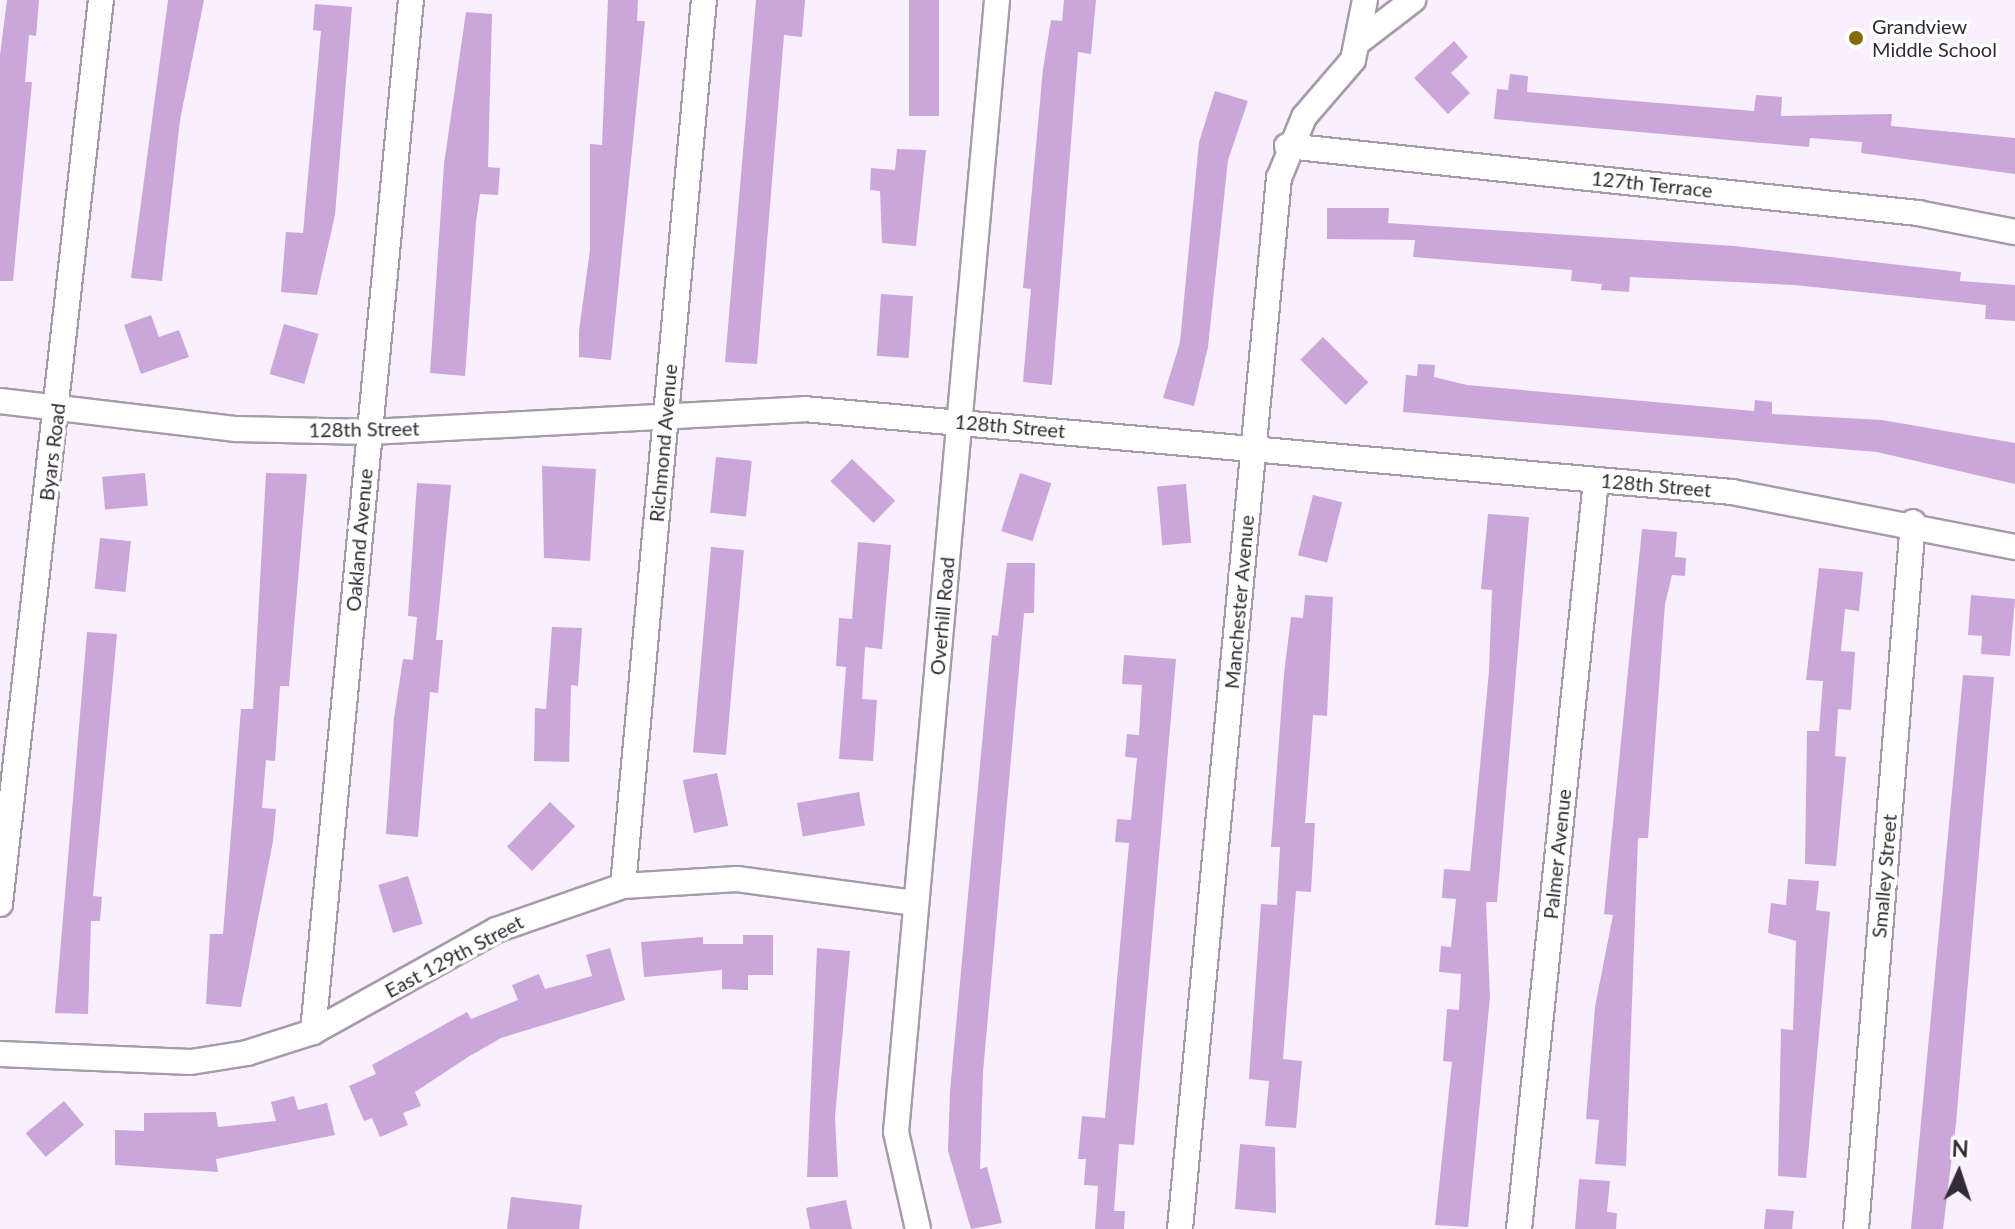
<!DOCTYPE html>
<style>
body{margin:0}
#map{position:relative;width:2015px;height:1229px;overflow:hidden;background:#f9effe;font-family:Lato,sans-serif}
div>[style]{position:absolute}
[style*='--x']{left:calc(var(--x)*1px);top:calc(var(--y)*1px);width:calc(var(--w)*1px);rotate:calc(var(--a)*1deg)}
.building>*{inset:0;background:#cba6da;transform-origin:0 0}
.roads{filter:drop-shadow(2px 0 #a69aab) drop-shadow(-2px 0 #a69aab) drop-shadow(0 2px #a69aab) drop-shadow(0 -2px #a69aab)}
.minor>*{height:24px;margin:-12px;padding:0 12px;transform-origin:12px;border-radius:12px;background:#fff}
.dots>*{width:22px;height:22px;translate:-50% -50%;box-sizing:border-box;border:4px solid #fff;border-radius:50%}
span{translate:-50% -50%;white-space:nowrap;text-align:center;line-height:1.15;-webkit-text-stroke:7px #fff;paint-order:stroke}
.poi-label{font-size:20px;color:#312c33}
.left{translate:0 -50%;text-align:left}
.street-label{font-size:20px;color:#312c33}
.north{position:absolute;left:1919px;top:1133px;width:80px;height:80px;-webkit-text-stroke:6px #fff;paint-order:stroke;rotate:3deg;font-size:22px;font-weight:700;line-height:32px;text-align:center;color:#312c33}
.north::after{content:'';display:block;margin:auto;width:28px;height:36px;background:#312c33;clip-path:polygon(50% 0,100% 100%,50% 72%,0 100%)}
</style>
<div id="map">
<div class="building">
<i style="clip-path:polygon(7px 0,39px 0,36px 36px,29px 35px,25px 82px,32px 82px,13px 281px,0 281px,0 55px)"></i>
<i style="clip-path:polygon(168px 0,204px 0,180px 120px,162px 281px,131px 278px)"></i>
<i style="clip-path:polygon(608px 0,638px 0,637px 21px,645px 21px,611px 360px,579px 357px,579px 331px,590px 250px,590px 144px,602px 145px)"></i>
<i style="clip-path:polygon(756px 0,805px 0,802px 37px,784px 35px,757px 364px,725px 362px)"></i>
<i style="left:909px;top:0;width:30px;height:116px"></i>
<i style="clip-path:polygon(1064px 0,1096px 0,1091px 54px,1078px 52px,1052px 385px,1023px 382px,1031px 289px,1023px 288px,1043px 69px,1051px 20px,1062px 21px)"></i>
<i style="clip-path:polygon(315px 4px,352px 7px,335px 215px,317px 295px,281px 292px,286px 232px,303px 233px,321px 31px,313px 30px)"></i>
<i style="clip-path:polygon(466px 12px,492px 14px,488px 167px,500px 168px,498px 195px,480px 194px,476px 222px,465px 376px,430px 373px,444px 164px)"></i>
<i style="clip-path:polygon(1454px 41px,1468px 57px,1451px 73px,1470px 93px,1448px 114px,1414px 78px)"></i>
<i style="clip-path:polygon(1510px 74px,1528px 76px,1527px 92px,1754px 111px,1756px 95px,1782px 97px,1781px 116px,1892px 114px,1891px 126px,2015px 138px,2015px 174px,1861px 153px,1862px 142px,1810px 138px,1809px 147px,1494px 119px,1497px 89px,1508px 90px)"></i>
<i style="clip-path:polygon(1215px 91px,1248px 101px,1228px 160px,1208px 347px,1194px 406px,1163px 398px,1180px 342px,1199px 142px)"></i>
<i style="clip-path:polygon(897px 149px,926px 150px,916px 246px,882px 243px,880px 191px,870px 190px,871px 168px,895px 170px)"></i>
<i style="clip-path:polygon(1327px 208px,1389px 208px,1388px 223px,1734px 246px,1961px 272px,1960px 281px,2015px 285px,2015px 321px,1985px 319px,1986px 305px,1794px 285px,1630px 277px,1629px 292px,1601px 290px,1602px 284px,1571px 281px,1572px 270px,1413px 257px,1415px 240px,1327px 239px)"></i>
<i style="left:881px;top:294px;width:32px;height:62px;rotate:4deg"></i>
<i style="clip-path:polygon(151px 315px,159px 337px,179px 330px,189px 357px,141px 374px,124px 325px)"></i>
<i style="left:284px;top:324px;width:36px;height:52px;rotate:16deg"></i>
<i style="left:1323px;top:337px;width:64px;height:32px;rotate:45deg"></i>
<i style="clip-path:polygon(1418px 364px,1435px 365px,1434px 377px,1467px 385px,1754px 411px,1755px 400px,1772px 402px,1772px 414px,1882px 420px,2015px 443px,2015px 484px,1877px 452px,1403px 412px,1406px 375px,1417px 376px)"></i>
<i style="left:716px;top:457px;width:36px;height:56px;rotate:6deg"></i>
<i style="left:852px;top:459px;width:60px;height:31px;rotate:44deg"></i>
<i style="clip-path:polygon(542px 466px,596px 469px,590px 561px,544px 558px)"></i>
<i style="left:145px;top:473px;width:33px;height:43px;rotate:85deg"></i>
<i style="clip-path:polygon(266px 473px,307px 474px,289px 686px,280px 686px,275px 761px,266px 760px,262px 808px,276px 809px,273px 841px,241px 1007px,206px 1004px,210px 934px,223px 934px,241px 709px,253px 709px)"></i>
<i style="left:1020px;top:473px;width:33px;height:61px;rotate:18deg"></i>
<i style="clip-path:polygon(417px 483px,451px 485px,436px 640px,443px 640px,438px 693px,430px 692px,418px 837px,386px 834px,394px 718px,403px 659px,413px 660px,417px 617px,408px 616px)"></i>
<i style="left:1186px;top:484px;width:59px;height:29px;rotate:85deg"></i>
<i style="left:1313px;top:495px;width:30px;height:62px;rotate:14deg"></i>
<i style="clip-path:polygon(1488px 514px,1529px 517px,1497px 902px,1486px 902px,1490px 997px,1468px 1227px,1435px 1225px,1452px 1062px,1443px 1061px,1447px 1009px,1459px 1010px,1461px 974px,1439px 972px,1441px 946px,1451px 947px,1456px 899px,1442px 898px,1444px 869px,1470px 871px,1489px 671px,1492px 590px,1481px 589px)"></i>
<i style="clip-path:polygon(1642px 529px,1677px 532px,1675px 557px,1686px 558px,1685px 576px,1672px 575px,1665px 604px,1648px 838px,1638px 838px,1626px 1166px,1595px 1164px,1599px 1120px,1586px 1119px,1595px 1007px,1613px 915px,1604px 914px)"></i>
<i style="left:100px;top:538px;width:31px;height:51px;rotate:6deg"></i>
<i style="clip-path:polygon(858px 542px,891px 545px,882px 649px,865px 647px,862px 699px,877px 700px,873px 761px,839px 759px,846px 667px,836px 666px,839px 618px,852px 619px)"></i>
<i style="left:711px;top:547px;width:33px;height:206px;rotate:5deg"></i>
<i style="clip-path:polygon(1007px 563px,1035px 563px,1034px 613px,1024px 613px,983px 1072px,980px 1169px,987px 1167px,1002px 1223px,971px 1229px,948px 1151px,950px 1091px,992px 635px,998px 636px)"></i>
<i style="clip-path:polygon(1819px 568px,1863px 572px,1859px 611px,1845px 609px,1841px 651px,1855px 652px,1851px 710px,1838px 709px,1835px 756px,1846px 757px,1836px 866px,1805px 864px,1807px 731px,1819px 731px,1823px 681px,1806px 680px)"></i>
<i style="clip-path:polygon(1305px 595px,1333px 597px,1327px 716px,1313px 715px,1305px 823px,1315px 823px,1311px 892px,1296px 891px,1283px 1059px,1302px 1061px,1296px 1128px,1265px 1126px,1269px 1081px,1249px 1079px,1261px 904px,1277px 905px,1280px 847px,1271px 847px,1284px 674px,1291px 617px,1303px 618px)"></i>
<i style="clip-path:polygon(1971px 595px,2015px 599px,2010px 656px,1981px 654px,1982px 636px,1968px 635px)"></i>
<i style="clip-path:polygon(552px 627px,582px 628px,578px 686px,571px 685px,569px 762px,534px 761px,535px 708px,546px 709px)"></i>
<i style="clip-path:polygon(87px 632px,117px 634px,93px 896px,102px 897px,100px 921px,91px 921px,88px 1014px,55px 1013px)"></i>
<i style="clip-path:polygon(1124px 655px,1176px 659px,1134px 1145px,1119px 1144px,1114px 1211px,1125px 1211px,1124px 1229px,1095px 1229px,1098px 1186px,1084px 1185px,1086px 1159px,1078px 1159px,1082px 1116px,1105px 1118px,1129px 843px,1115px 842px,1117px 819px,1131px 820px,1137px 758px,1125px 757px,1127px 734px,1139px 735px,1142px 685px,1122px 684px)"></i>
<i style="clip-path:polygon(1963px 675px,1994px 677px,1956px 1123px,1943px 1229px,1911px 1229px)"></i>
<i style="left:717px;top:773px;width:54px;height:35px;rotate:78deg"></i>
<i style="left:859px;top:792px;width:34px;height:63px;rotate:80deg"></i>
<i style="left:550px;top:802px;width:35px;height:62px;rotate:44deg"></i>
<i style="left:408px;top:876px;width:50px;height:31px;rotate:73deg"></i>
<i style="clip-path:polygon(1788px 879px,1819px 881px,1816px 910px,1830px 912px,1806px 1178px,1778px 1176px,1781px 1029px,1793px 1030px,1796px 941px,1768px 933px,1771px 903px,1786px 905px)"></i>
<i style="clip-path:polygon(743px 935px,773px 935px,773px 975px,748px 975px,748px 990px,722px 989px,722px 970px,644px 977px,641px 942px,703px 937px,703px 944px,743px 944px)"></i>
<i style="clip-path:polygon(610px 948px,625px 1000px,501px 1038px,468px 1057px,415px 1092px,421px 1106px,403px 1113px,408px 1125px,380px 1137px,372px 1118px,364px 1121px,349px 1086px,376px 1074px,372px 1065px,467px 1012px,471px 1019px,518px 1000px,512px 985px,539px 974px,545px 989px,592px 976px,586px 955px)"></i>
<i style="clip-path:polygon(817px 948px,850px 951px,835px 1117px,838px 1177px,807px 1177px)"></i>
<i style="clip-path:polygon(294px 1096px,298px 1110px,327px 1103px,335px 1135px,216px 1159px,218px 1172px,115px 1165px,115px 1130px,144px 1131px,144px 1113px,216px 1112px,218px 1127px,276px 1121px,271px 1102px)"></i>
<i style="left:64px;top:1101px;width:31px;height:50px;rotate:50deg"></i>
<i style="clip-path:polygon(1240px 1144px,1275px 1147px,1276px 1213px,1235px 1209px)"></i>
<i style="clip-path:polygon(1579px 1179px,1610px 1181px,1607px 1212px,1617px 1213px,1616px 1229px,1575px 1229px)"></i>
<i style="clip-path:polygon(511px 1197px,582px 1205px,579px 1229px,507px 1229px)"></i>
<i style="clip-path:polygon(846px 1200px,852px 1229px,810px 1229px,806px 1208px)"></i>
<i style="clip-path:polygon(1766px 1209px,1794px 1211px,1792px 1229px,1764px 1229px)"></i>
</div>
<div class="roads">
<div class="minor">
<i style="--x:1361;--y:40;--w:66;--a:-37.6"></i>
<i style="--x:1287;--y:146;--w:635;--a:6.06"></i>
<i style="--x:1918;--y:213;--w:99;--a:11.1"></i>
<i style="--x:0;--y:401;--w:238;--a:6.8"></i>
<i style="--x:236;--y:429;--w:134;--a:1.3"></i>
<i style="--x:370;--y:432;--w:435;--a:-3"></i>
<i style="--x:804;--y:409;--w:932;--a:5.11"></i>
<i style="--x:1732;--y:492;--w:288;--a:11"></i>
<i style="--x:623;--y:886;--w:890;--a:-84.78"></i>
<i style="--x:0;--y:904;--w:910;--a:-83.63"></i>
<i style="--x:313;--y:1032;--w:1037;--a:-84.58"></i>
<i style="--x:0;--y:1054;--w:191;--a:2.4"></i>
<i style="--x:191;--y:1062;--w:57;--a:-9.1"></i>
<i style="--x:247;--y:1053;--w:69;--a:-17.7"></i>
<i style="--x:313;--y:1032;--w:210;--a:-29.1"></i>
<i style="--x:496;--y:930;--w:134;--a:-19.1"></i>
<i style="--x:623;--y:886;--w:114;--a:-3.5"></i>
<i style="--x:737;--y:879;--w:180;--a:7.7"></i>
<i style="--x:918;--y:1229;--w:99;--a:-102.8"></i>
<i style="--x:896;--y:1132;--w:1136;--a:-84.9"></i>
<i style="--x:1180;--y:1229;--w:1056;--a:-84.62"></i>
<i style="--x:1279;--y:178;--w:66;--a:-67.7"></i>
<i style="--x:1304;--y:117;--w:75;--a:-49.3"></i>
<i style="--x:1353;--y:60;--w:61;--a:-78.7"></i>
<i style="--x:1519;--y:1229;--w:753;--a:-84.13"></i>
<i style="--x:1856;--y:1229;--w:709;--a:-85.39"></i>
</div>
</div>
<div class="dots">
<i style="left:1856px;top:38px;background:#856b08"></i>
</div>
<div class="poi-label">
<span class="left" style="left:1872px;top:38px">Grandview<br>Middle School</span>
</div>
<div class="street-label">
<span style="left:1652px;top:184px;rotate:6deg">127th Terrace</span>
<span style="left:1010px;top:426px;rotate:5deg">128th Street</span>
<span style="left:364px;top:429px;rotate:-1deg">128th Street</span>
<span style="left:663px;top:443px;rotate:-85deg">Richmond Avenue</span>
<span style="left:52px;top:452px;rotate:-83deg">Byars Road</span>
<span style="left:1656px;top:485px;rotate:5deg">128th Street</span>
<span style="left:359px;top:540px;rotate:-85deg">Oakland Avenue</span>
<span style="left:1239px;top:602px;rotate:-85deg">Manchester Avenue</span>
<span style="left:942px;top:616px;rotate:-85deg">Overhill Road</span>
<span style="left:1557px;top:854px;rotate:-84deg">Palmer Avenue</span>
<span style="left:1884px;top:876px;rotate:-85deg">Smalley Street</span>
<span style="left:454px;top:956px;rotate:-28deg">East 129th Street</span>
</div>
<div class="north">N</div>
</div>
